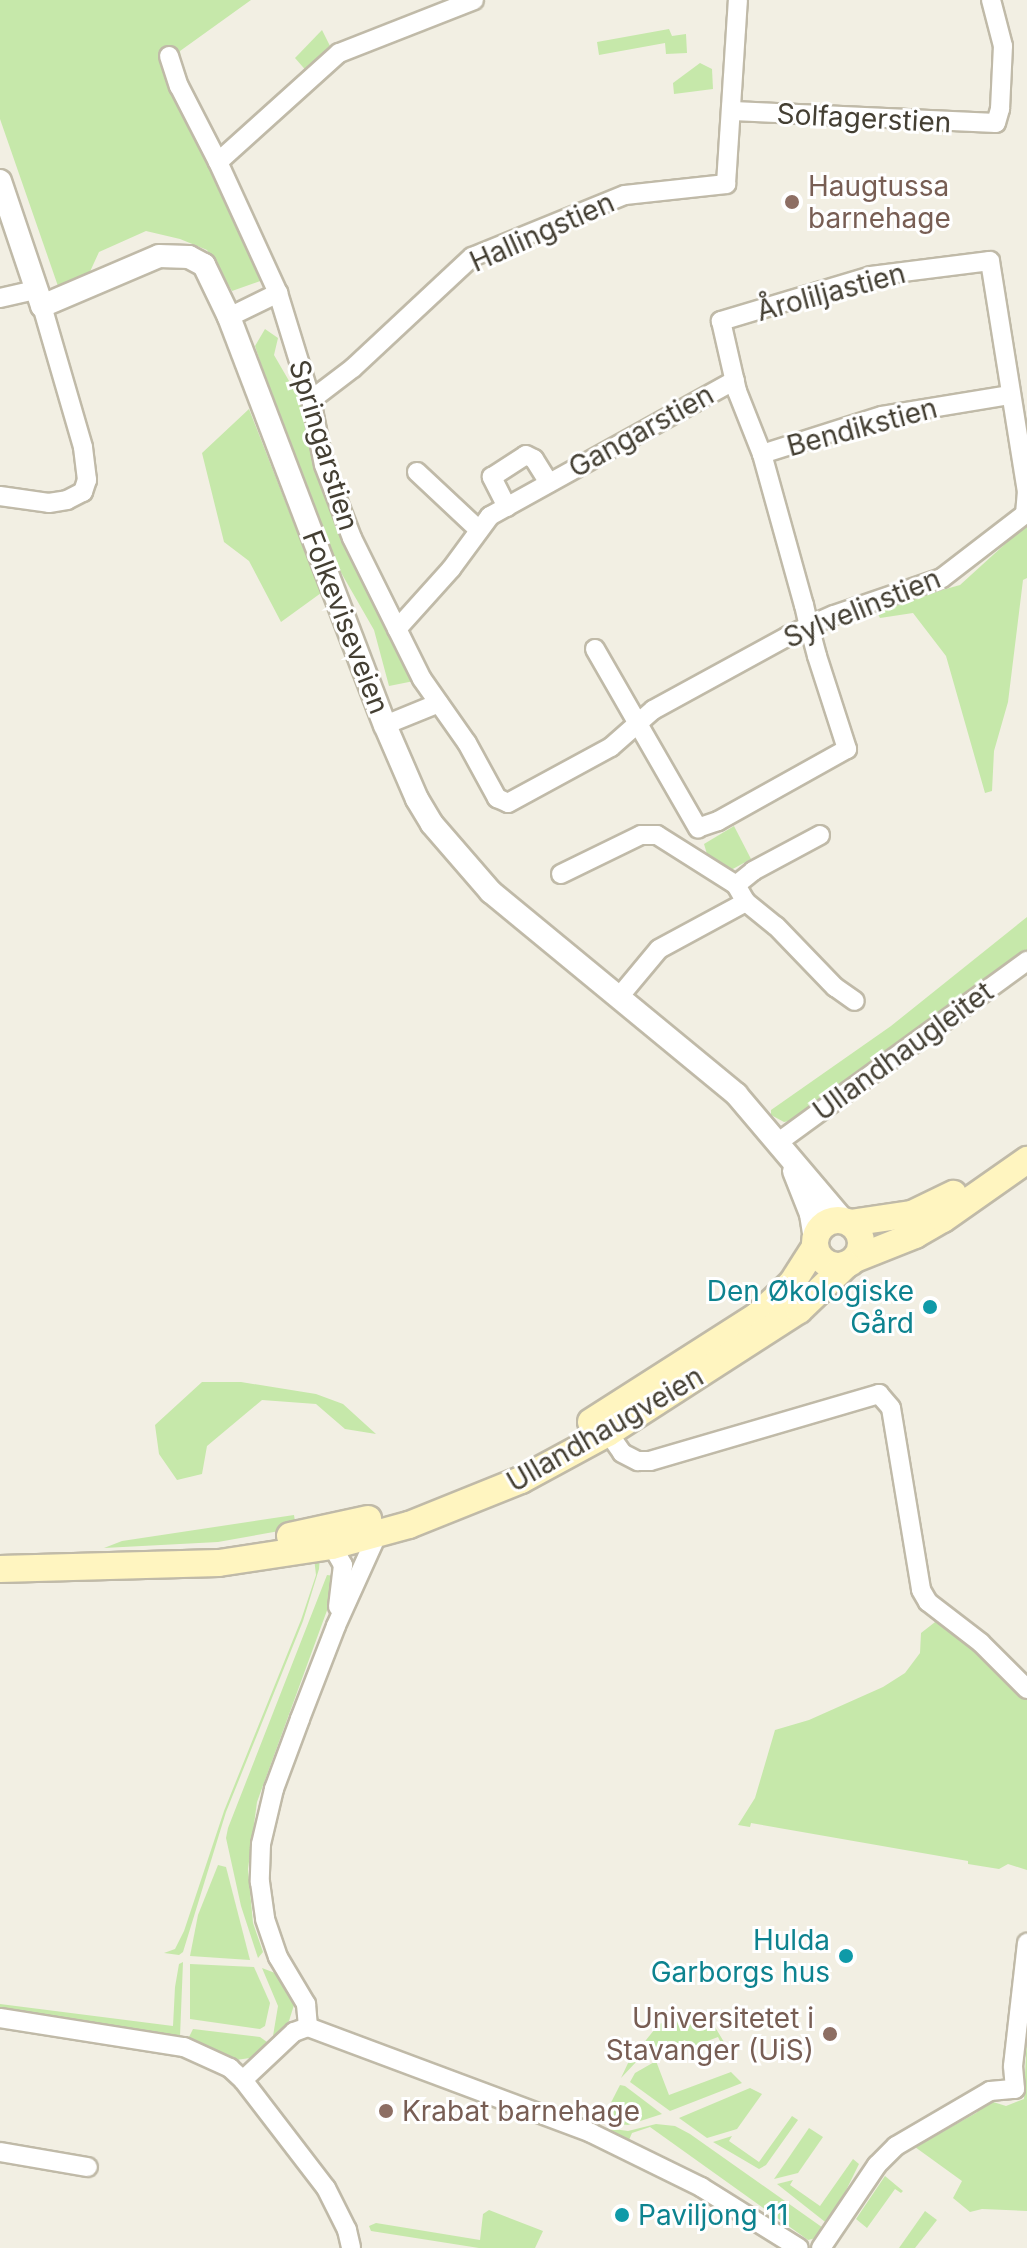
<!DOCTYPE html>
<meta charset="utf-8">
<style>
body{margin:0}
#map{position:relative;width:1027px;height:2248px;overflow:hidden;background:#f2efe3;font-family:Inter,sans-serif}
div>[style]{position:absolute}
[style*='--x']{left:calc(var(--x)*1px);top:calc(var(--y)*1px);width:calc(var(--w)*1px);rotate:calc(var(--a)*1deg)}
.green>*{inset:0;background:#c6e8aa}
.roads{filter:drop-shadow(2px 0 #c0baa8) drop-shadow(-2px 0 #c0baa8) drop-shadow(0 2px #c0baa8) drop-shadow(0 -2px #c0baa8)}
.minor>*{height:18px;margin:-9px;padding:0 9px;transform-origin:9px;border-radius:9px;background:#fff}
.tertiary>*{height:22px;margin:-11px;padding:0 11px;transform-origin:11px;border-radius:11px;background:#fff}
.secondary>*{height:26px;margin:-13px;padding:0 13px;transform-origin:13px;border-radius:13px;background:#fff5c0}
.secondary>.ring{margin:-13px;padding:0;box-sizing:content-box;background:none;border:26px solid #fff5c0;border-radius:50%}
.dots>*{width:22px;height:22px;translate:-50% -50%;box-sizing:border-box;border:4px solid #fff;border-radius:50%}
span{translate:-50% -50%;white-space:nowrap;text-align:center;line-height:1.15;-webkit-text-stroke:6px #fff;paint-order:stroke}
.street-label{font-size:28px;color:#443f33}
.education-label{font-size:28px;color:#785e54}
.left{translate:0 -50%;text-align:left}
.right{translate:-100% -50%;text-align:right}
.culture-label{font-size:28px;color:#0d838f}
</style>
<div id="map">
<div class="green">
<i style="clip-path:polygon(0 0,251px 0,180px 51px,186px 115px,266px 279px,232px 291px,207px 250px,180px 239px,146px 231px,99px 252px,88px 276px,59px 289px,0 119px)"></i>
<i style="clip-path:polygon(669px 29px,672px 36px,686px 34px,687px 53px,666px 54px,665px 43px,599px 55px,597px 42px)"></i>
<i style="clip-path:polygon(322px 30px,334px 54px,309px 74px,295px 58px)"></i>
<i style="clip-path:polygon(700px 63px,712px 69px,713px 89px,674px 94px,673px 83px)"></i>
<i style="clip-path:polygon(265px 329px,278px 338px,274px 355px,303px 405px,414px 681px,389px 686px,374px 630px,339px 569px,262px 367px,255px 346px)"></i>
<i style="clip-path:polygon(249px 409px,321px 593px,281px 622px,249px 561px,224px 542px,202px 453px)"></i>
<i style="clip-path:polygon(1027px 524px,1027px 578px,1023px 580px,1008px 702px,994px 751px,992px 791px,985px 793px,946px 656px,913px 613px,880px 618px,875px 609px,960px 585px)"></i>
<i style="clip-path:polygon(734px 826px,751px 859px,731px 870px,707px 854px,704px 844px)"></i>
<i style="clip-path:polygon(1027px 917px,1027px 952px,794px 1120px,784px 1122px,771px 1115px,771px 1110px,891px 1026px)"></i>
<i style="clip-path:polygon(202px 1382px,241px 1382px,316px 1394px,343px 1404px,376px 1434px,345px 1429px,316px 1404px,262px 1400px,207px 1446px,202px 1474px,177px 1480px,159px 1454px,155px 1425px)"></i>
<i style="clip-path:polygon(294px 1515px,296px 1528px,218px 1542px,104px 1548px,122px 1541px)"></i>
<i style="clip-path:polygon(320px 1556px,319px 1569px,303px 1621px,226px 1812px,183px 1952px,179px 1955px,164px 1953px,175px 1949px,184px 1931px,224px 1811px,301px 1620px,316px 1575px,314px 1558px)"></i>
<i style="clip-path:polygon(327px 1575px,335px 1576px,333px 1594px,257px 1802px,248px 1869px,253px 1923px,263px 1952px,258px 1958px,241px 1906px,226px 1838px,228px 1828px)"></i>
<i style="clip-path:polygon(939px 1619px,955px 1629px,1027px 1696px,1027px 1870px,1008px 1864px,999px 1869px,968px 1864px,968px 1861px,751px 1823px,750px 1827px,738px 1825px,755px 1798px,775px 1730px,809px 1720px,883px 1687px,905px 1673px,920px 1653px,921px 1633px)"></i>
<i style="clip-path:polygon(218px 1865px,226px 1867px,250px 1960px,190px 1956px,198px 1915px)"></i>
<i style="clip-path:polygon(183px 1962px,180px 2037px,0 2008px,0 2004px,173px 2026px,175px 1987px,179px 1964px)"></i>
<i style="clip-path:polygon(190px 1964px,254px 1967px,270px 2003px,265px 2026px,260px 2029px,190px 2019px)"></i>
<i style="clip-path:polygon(262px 1968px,275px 1973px,294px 2005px,289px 2021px,273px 2036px,278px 2006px)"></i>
<i style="clip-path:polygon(684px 2017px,715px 2027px,724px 2042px,721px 2043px,718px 2037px,689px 2048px,685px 2040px,637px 2061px,621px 2078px,629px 2061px,659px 2024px)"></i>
<i style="clip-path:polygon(193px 2029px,260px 2037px,267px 2042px,250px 2058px,236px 2060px,188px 2039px)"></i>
<i style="clip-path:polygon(1027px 2031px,1027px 2211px,982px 2209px,970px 2212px,953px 2198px,962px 2181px,915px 2147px,976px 2113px,990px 2101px,1006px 2106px,1024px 2099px)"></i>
<i style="clip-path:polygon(656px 2061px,669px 2095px,731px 2072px,742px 2083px,670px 2111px,630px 2082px,635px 2073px)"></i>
<i style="clip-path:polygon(620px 2085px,625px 2086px,662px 2114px,628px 2125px,601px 2122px)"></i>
<i style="clip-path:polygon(750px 2088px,762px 2094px,737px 2129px,707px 2138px,679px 2118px)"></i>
<i style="clip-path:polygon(792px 2116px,798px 2120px,766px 2165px,759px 2169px,713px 2142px,732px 2136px,729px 2141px,759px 2162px)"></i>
<i style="clip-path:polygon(656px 2124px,675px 2126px,690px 2134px,826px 2230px,820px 2237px,808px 2240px,650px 2127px,632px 2133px,629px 2140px,599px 2127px,628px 2131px)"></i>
<i style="clip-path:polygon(809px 2128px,823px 2137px,798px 2173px,774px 2179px)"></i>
<i style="clip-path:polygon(853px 2159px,859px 2164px,829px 2225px,777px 2184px,793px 2180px,790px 2185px,820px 2206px)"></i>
<i style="clip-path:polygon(885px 2176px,903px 2191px,901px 2193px,895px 2189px,867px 2228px,856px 2219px)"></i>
<i style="clip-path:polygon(489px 2210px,543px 2231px,535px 2248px,479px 2248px,371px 2231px,369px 2226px,376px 2223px,480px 2240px,483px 2214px)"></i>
<i style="clip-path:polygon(925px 2211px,937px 2220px,915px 2248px,899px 2248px)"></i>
</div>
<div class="roads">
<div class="minor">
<i style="--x:169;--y:56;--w:32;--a:72"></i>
<i style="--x:179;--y:86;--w:85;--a:62.8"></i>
<i style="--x:218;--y:162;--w:163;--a:-42"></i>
<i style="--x:339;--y:53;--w:145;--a:-21.4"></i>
<i style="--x:733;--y:111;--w:263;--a:2.6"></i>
<i style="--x:996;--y:123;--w:15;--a:-74"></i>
<i style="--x:1000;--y:109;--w:63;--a:-87.3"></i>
<i style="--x:1003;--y:46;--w:48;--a:-104.6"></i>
<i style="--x:218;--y:162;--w:144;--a:65.4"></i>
<i style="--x:278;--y:293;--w:112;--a:72.9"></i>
<i style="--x:311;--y:400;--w:66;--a:78.7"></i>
<i style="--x:324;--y:465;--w:78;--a:69"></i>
<i style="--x:352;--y:538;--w:157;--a:63.6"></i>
<i style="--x:422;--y:679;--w:78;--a:54.9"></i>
<i style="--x:467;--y:743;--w:63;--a:61.4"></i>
<i style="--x:497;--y:798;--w:12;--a:24"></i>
<i style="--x:508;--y:803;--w:117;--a:-28.5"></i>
<i style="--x:611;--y:747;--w:56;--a:-41.4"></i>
<i style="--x:653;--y:710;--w:154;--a:-28.7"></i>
<i style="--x:788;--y:636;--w:23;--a:-25"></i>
<i style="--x:809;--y:626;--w:27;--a:-24"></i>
<i style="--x:834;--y:615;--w:114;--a:-18.9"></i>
<i style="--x:942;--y:578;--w:105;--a:-37.6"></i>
<i style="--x:1025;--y:514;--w:22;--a:-85"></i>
<i style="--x:1027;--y:492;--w:234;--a:-99.1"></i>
<i style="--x:990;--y:261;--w:120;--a:172.8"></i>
<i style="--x:871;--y:276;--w:157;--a:163.3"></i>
<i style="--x:721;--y:321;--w:72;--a:77.1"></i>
<i style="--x:737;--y:391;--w:68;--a:68.4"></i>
<i style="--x:762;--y:454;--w:157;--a:74.5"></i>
<i style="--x:804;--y:605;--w:22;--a:77"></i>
<i style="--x:809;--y:626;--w:31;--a:75"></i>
<i style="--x:817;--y:656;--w:98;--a:72.1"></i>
<i style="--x:847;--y:749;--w:148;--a:150.8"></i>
<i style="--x:718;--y:821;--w:21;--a:161"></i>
<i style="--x:0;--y:298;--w:36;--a:-13"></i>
<i style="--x:229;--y:317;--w:55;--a:-26.1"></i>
<i style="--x:311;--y:400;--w:53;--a:-37.3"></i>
<i style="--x:353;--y:368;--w:163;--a:-43"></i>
<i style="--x:472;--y:257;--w:165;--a:-22.1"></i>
<i style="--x:625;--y:195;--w:102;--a:-6.2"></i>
<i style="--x:726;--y:184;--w:184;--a:-86.3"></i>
<i style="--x:762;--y:454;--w:126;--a:-17.6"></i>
<i style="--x:882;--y:416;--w:130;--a:-9.3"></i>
<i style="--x:417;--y:472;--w:85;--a:43.1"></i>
<i style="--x:0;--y:496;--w:49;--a:8.1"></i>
<i style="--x:49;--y:503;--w:18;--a:-9"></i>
<i style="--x:67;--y:500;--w:18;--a:-27"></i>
<i style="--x:83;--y:492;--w:13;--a:-72"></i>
<i style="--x:87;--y:480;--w:33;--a:-97"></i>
<i style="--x:83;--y:447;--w:147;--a:-106.2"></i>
<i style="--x:507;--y:507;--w:34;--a:-117"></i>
<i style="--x:492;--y:477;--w:40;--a:-32.9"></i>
<i style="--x:526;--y:455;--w:9;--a:27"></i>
<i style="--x:534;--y:459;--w:28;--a:58"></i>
<i style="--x:397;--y:629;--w:81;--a:-48"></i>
<i style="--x:451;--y:569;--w:66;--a:-53.7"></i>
<i style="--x:490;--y:516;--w:280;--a:-29"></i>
<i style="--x:595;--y:649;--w:207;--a:60.1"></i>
<i style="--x:385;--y:725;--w:58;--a:-22.2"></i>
<i style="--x:561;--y:874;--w:89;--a:-26"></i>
<i style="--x:641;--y:835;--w:16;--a:0"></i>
<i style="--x:657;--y:835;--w:93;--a:32.3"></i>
<i style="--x:736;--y:885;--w:20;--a:60"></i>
<i style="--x:746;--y:902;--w:38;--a:39"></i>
<i style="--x:776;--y:926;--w:85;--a:46"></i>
<i style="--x:835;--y:987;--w:24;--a:35"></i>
<i style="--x:736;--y:885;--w:22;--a:-39"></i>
<i style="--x:753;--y:871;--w:76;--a:-28.2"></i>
<i style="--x:619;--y:997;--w:62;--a:-50.2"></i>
<i style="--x:659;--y:949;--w:99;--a:-28.4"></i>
<i style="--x:780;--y:1141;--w:306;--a:-36.1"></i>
<i style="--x:602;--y:1424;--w:35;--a:55"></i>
<i style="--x:622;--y:1453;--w:18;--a:27"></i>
<i style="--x:638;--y:1461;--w:12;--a:0"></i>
<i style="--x:650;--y:1461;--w:239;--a:-16.3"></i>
<i style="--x:879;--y:1394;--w:18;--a:49"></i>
<i style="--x:891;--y:1408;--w:184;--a:80.6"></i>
<i style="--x:921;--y:1590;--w:14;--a:60"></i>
<i style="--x:928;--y:1602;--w:67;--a:37.7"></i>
<i style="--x:981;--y:1643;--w:65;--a:45"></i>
<i style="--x:377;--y:1535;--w:100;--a:114.3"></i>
<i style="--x:336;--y:1626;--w:100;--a:111.2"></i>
<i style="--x:300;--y:1719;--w:75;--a:110.4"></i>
<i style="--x:274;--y:1789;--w:57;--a:103.3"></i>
<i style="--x:261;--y:1844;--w:38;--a:92"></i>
<i style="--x:260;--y:1882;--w:37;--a:82"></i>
<i style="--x:265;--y:1919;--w:40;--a:71.1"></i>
<i style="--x:278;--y:1957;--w:55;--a:59.2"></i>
<i style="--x:306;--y:2004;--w:23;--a:85"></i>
<i style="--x:308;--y:2027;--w:302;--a:20.5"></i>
<i style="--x:591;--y:2133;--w:123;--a:26.1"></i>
<i style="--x:701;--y:2187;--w:115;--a:31.9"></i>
<i style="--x:332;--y:1546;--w:22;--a:60"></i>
<i style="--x:343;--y:1565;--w:42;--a:96.8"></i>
<i style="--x:0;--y:2018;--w:186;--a:9"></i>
<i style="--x:184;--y:2047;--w:51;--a:24.5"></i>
<i style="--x:230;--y:2068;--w:18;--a:43"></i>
<i style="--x:243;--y:2080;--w:136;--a:52.5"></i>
<i style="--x:326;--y:2188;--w:47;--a:63.4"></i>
<i style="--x:347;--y:2230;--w:18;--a:77"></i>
<i style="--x:243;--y:2080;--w:70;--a:-43.3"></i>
<i style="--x:294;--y:2032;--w:15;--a:-20"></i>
<i style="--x:0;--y:2152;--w:89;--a:9.7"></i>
<i style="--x:821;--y:2248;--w:100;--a:-56"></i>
<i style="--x:877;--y:2165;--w:27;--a:-45"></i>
<i style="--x:896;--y:2146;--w:109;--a:-30.3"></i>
<i style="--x:990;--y:2091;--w:25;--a:-5"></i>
<i style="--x:1015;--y:2089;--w:23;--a:-95"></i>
<i style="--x:1013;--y:2066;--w:124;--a:-83.5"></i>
</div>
<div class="tertiary">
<i style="--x:0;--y:181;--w:132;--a:71.4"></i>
<i style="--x:42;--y:306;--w:127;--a:-23.1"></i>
<i style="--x:159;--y:256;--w:30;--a:2"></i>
<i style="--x:189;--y:257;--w:17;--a:28"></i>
<i style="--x:204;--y:265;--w:58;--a:64.3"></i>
<i style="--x:229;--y:317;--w:437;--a:69.1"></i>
<i style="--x:385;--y:725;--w:81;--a:66.6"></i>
<i style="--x:417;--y:799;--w:29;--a:59"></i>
<i style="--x:432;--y:824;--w:90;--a:49.1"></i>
<i style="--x:491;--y:892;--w:318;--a:39.5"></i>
<i style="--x:736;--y:1094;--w:165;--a:49.7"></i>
<i style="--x:794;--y:1171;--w:46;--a:68.4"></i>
<i style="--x:811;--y:1214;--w:24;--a:81"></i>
</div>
<div class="secondary">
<i class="ring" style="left:815px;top:1220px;width:20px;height:20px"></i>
<i style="--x:850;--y:1223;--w:63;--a:-8.3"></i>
<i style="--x:912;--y:1214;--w:46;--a:-26"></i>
<i style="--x:855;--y:1259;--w:65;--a:-21.8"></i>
<i style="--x:915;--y:1235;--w:32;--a:-30"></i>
<i style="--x:943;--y:1219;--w:103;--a:-35.1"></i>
<i style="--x:591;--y:1422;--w:197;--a:-32.6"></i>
<i style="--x:757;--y:1316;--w:48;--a:-43.3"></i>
<i style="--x:792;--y:1283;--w:43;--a:-57.4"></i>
<i style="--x:290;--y:1536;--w:80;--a:-12.3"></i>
<i style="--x:0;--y:1569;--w:219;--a:-1.6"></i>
<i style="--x:219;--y:1563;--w:114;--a:-8.6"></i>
<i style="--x:332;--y:1546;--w:80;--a:-15.3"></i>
<i style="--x:409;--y:1525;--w:121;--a:-21.9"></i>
<i style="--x:521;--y:1480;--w:99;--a:-28.4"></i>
<i style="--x:608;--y:1433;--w:227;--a:-32.8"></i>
<i style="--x:799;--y:1310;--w:66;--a:-43.8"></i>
</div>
</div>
<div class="dots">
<i style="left:792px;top:202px;background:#8d6e63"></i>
<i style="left:930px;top:1307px;background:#0f9aa8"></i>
<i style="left:846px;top:1956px;background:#0f9aa8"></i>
<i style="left:830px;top:2034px;background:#8d6e63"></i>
<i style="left:386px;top:2111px;background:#8d6e63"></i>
<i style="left:622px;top:2215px;background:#0f9aa8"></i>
</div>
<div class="street-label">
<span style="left:864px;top:118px;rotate:3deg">Solfagerstien</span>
<span style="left:542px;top:232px;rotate:-24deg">Hallingstien</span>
<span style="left:831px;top:292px;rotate:-15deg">Åroliljastien</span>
<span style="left:862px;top:427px;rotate:-15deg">Bendikstien</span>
<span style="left:641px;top:431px;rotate:-29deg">Gangarstien</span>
<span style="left:324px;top:445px;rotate:73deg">Springarstien</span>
<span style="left:862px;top:608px;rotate:-22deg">Sylvelinstien</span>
<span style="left:346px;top:622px;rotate:69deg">Folkeviseveien</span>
<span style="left:903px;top:1051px;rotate:-36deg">Ullandhaugleitet</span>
<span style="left:605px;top:1429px;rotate:-30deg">Ullandhaugveien</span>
</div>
<div class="education-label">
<span class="left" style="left:808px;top:202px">Haugtussa<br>barnehage</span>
<span class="right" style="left:814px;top:2034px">Universitetet i<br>Stavanger (UiS)</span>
<span class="left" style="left:402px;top:2111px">Krabat barnehage</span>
</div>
<div class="culture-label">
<span class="right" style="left:914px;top:1307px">Den Økologiske<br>Gård</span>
<span class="right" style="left:830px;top:1956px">Hulda<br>Garborgs hus</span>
<span class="left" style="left:638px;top:2215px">Paviljong 11</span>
</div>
</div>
